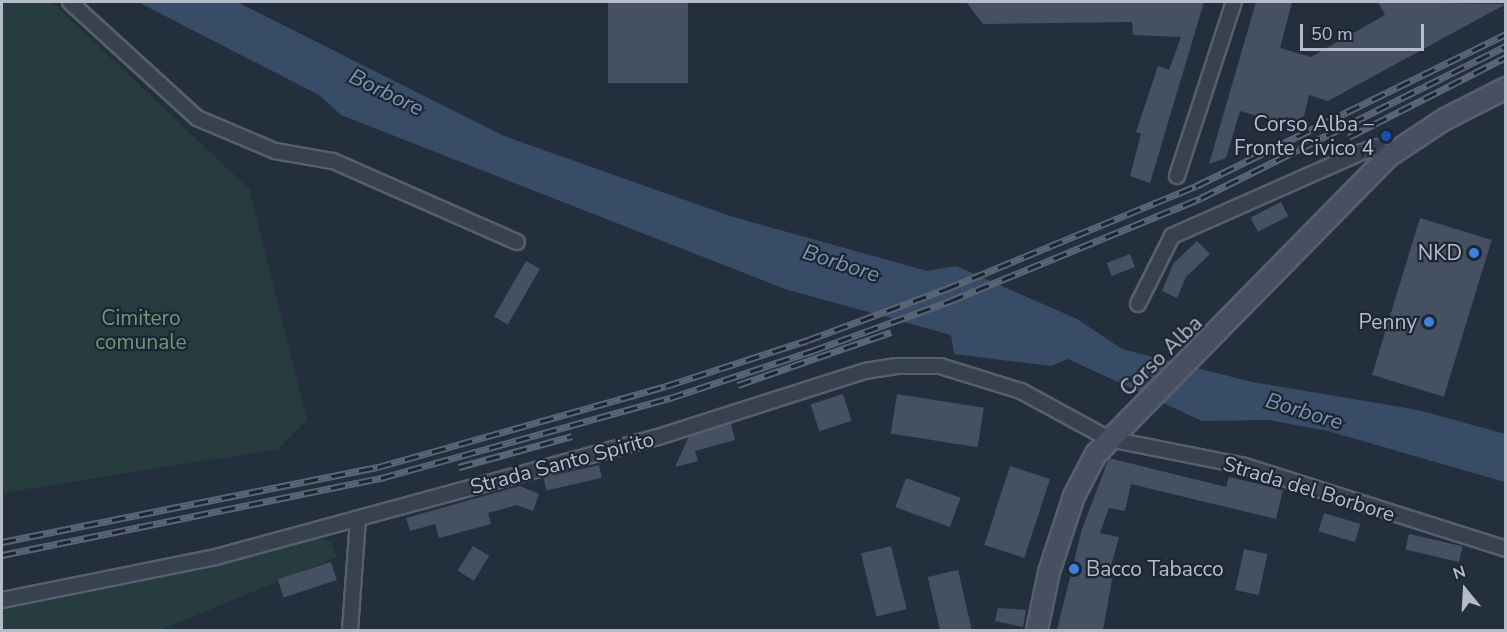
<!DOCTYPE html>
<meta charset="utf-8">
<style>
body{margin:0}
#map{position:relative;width:1507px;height:632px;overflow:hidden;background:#242f3e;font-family:"Nunito Sans",sans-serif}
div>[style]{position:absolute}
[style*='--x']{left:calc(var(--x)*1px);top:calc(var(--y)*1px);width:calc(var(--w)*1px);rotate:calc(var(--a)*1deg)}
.green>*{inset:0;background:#263c3f}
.water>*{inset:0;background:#394c67}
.building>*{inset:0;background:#455162;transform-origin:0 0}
.roads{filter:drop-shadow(2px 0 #565f6c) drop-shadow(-2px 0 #565f6c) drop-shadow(0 2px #565f6c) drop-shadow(0 -2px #565f6c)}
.street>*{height:14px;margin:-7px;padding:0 7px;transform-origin:7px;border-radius:7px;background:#38414e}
.secondary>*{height:20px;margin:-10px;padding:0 10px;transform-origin:10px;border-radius:10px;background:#465061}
.rail>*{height:7px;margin-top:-3.5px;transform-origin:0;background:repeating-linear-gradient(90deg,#1d2633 0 14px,#5a6575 0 28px);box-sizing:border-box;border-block:2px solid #5a6575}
.dots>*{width:16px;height:16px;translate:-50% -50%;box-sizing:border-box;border:3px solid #1d2633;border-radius:50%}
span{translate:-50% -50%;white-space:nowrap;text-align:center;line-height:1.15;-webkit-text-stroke:4.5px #1d2633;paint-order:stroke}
.poi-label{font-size:21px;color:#b4bcc9}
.right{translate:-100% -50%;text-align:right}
.left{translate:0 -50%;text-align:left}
.park-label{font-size:21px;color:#6b9a76}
.street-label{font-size:21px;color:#b4bcc9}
.water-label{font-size:22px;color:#7c92b1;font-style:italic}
.frame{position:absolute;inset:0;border:3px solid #b4bcc9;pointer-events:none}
.north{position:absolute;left:1435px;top:560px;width:60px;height:60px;-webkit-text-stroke:4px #1d2633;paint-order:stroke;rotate:342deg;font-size:16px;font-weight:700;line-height:24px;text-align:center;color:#b4bcc9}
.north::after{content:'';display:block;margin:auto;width:21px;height:27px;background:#b4bcc9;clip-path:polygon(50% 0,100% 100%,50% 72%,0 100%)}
.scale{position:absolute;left:1300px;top:24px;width:124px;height:27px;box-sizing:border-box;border:3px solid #b4bcc9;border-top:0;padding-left:8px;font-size:18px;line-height:21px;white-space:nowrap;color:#b4bcc9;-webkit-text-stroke:4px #1d2633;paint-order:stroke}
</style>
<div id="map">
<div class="green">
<i style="clip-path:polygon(2px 2px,52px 2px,250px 190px,307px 420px,278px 449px,2px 493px)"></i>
<i style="clip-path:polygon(317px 537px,331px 542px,337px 557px,160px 630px,2px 630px,2px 609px)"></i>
</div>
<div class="water">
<i style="clip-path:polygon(138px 2px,237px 2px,504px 136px,730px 216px,927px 271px,956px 266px,1077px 319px,1122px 349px,1252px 382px,1418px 410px,1505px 434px,1505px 482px,1328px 431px,1269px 420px,1202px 421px,1068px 359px,1051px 366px,954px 354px,951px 335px,785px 289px,341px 115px,319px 95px)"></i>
</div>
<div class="building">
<i style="left:608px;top:2px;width:80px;height:81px"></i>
<i style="clip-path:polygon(966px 2px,1204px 2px,1150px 183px,1130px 176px,1141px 134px,1136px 132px,1158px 66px,1169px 70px,1181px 37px,1133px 35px,1132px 22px,983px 24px)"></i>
<i style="clip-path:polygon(1256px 2px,1292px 2px,1280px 48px,1311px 57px,1385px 15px,1378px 2px,1506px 4px,1328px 101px,1309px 95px,1304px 116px,1288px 125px,1240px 111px,1226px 158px,1209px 164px)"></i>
<i style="left:1281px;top:202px;width:16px;height:34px;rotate:63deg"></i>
<i style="left:1420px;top:218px;width:75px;height:164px;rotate:17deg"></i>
<i style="clip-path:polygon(1197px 241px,1210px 254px,1186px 277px,1177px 298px,1162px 291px,1173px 264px)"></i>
<i style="left:1130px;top:254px;width:14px;height:25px;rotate:69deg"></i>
<i style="left:526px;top:261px;width:16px;height:64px;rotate:30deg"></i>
<i style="left:843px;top:394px;width:28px;height:34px;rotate:72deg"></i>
<i style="left:897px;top:394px;width:88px;height:40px;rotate:9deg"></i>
<i style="clip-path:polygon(731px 423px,735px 440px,695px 451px,698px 461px,675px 467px,689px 436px)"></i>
<i style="clip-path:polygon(1109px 458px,1226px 487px,1229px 477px,1283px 490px,1276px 519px,1131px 484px,1125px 511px,1109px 508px,1100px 533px,1119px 537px,1109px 573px,1113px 574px,1103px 630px,1057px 630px,1082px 529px)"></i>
<i style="left:599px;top:465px;width:13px;height:57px;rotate:77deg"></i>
<i style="left:1010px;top:466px;width:42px;height:83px;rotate:18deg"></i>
<i style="left:906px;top:478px;width:58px;height:31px;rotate:20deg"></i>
<i style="clip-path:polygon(520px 486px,539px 494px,533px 511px,517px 505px,488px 513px,491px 524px,439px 538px,435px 524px,410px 531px,406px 518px)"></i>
<i style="left:1324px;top:513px;width:38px;height:19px;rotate:17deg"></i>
<i style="left:1409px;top:534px;width:55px;height:16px;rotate:13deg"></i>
<i style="left:473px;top:546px;width:19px;height:29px;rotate:32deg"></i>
<i style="left:891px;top:546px;width:65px;height:31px;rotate:76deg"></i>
<i style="left:1244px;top:549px;width:24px;height:42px;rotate:12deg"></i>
<i style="left:331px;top:562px;width:19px;height:56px;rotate:72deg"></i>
<i style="left:958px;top:570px;width:62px;height:31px;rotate:77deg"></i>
<i style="clip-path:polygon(998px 608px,1026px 610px,1023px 627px,995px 621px)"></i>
</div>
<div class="roads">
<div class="street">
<i style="--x:70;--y:2;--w:172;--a:42.4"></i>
<i style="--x:197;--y:118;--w:85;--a:22.9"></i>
<i style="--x:275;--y:151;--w:59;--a:9.8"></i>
<i style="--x:333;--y:161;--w:201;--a:23.8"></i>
<i style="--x:1177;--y:176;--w:183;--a:-71.9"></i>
<i style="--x:1138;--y:304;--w:76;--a:-63.4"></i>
<i style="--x:1172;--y:236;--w:208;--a:-23.9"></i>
<i style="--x:1362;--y:152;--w:15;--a:-20"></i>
<i style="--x:1376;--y:147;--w:16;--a:35"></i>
<i style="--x:2;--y:600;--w:218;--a:-11.4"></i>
<i style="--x:216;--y:557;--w:455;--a:-15.2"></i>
<i style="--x:655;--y:438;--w:220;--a:-17.7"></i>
<i style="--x:865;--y:371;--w:32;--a:-9"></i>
<i style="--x:897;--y:366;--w:43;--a:0"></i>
<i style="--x:940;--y:366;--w:85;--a:17.2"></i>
<i style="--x:1021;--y:391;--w:100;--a:28.6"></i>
<i style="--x:1109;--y:439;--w:139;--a:11.2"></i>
<i style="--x:1245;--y:466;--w:274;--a:17.6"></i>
<i style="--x:350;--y:630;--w:111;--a:-85.9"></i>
</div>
<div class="secondary">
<i style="--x:1037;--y:630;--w:59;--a:-78.3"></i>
<i style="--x:1049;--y:572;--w:80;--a:-71.8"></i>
<i style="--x:1074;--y:496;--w:47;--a:-62.4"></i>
<i style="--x:1096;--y:454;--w:418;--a:-45.5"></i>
<i style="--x:1389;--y:156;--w:67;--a:-33.5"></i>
<i style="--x:1445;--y:119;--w:68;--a:-26.9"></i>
</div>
</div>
<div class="rail">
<i style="--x:1349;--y:137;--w:176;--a:-27"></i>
<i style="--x:738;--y:385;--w:162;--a:-19.1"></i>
<i style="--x:459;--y:467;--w:117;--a:-15.3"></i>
<i style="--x:2;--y:542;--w:383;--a:-11.3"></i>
<i style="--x:378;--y:467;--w:299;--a:-15.7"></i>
<i style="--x:666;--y:386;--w:149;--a:-17.9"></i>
<i style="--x:808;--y:340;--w:147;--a:-20.3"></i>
<i style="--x:946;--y:289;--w:270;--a:-22.4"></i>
<i style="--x:1196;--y:186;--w:345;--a:-26.1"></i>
<i style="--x:2;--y:555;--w:387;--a:-11.5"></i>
<i style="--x:381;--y:478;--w:300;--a:-15.5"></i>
<i style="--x:670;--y:398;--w:150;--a:-18.3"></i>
<i style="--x:812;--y:351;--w:147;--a:-19.9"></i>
<i style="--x:950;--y:301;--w:271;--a:-22.3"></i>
<i style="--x:1201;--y:198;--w:341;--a:-26.5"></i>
</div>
<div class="dots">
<i style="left:1386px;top:136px;background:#1a4fb4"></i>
<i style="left:1474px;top:253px;background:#3f7fe0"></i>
<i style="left:1429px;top:322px;background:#3f7fe0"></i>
<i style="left:1074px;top:569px;background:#3f7fe0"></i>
</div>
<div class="poi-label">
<span class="right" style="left:1374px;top:136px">Corso Alba –<br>Fronte Civico 4</span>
<span class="right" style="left:1462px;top:253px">NKD</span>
<span class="right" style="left:1417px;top:322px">Penny</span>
<span class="left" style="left:1086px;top:569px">Bacco Tabacco</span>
</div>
<div class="park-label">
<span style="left:141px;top:330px">Cimitero<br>comunale</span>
</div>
<div class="street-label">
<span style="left:1161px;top:356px;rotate:-44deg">Corso Alba</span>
<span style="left:562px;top:463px;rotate:-15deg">Strada Santo Spirito</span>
<span style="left:1309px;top:489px;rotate:17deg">Strada del Borbore</span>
</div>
<div class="water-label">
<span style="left:386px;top:93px;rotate:26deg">Borbore</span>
<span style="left:841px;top:264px;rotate:18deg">Borbore</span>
<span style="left:1304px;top:412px;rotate:17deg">Borbore</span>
</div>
<div class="frame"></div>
<div class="north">N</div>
<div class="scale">50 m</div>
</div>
